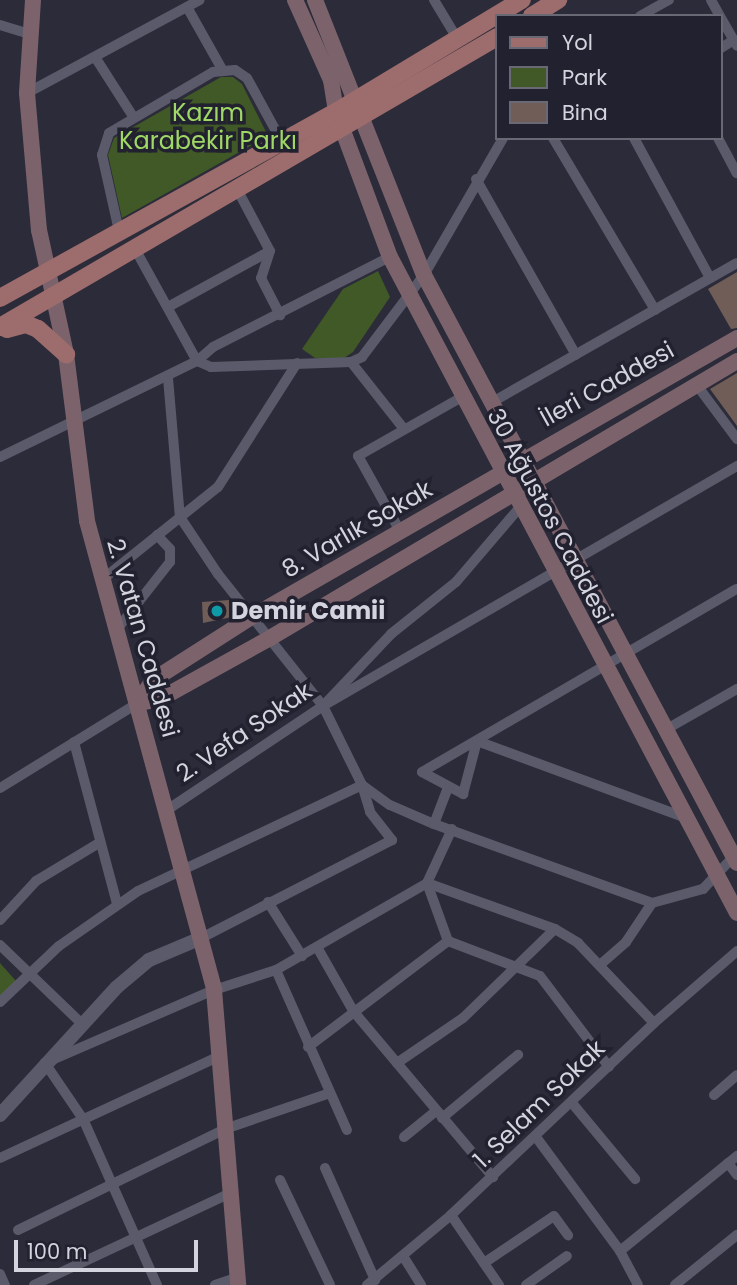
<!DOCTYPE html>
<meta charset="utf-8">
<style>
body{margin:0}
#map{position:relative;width:737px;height:1285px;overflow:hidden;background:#2b2b3a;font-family:Poppins,sans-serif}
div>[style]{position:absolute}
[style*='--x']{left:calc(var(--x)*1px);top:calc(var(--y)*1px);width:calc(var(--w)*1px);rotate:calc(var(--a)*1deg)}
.green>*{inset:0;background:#405926}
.building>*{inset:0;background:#705d57}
.minor>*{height:10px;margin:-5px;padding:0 5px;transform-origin:5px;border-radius:5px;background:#5a5a6a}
.tertiary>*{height:14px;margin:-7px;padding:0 7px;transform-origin:7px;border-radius:7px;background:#5a5a6a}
.secondary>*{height:16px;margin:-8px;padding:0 8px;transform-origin:8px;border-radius:8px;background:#7c636b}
.primary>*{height:18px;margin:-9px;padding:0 9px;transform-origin:9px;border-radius:9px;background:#9d6c6c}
.dots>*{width:19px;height:19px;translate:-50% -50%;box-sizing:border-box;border:4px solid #222130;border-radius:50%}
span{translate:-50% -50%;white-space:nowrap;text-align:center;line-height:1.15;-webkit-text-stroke:7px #222130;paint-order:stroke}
.park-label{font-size:24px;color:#a0d865}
.street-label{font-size:24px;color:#d3d4dd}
.poi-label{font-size:24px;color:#d3d4dd;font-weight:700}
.left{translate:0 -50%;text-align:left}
.legend{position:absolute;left:495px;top:14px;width:228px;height:126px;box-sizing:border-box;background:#222130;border:2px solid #696975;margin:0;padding:9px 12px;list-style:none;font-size:21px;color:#d3d4dd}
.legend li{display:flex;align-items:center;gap:14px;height:35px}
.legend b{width:35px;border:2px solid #696975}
.scale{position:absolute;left:14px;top:1240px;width:184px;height:32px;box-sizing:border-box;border:4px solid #d3d4dd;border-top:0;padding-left:9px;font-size:21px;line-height:24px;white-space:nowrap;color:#d3d4dd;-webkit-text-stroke:5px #222130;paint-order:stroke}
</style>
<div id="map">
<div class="green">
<i style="clip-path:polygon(221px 77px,233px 77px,242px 84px,268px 136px,122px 218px,108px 155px,114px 138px)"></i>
<i style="clip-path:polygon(378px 271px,390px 297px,353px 352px,344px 358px,315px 358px,302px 349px,343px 289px)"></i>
<i style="clip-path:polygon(0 963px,16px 981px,0 1001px)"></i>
</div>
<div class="building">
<i style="clip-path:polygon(737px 272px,737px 328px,731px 329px,708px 289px)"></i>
<i style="clip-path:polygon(737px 373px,737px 426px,710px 389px)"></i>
<i style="clip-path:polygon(229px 600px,232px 617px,203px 623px,202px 602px)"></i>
</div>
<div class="minor">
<i style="--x:434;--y:0;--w:47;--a:59"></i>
<i style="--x:711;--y:0;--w:18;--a:61"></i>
<i style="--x:187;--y:7;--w:71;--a:60.6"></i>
<i style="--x:640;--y:16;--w:33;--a:-29"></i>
<i style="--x:721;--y:18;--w:32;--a:60"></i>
<i style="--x:0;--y:25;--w:31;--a:17"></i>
<i style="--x:721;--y:48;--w:15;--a:-32"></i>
<i style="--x:95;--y:57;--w:72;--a:57.4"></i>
<i style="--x:27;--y:93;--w:196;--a:-28.3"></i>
<i style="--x:553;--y:138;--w:200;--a:59.3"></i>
<i style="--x:634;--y:138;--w:159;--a:61.5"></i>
<i style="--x:718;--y:138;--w:40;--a:62"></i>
<i style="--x:476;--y:179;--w:202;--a:60.4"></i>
<i style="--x:237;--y:189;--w:70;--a:62"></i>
<i style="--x:270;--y:251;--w:28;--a:108"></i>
<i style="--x:261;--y:278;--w:42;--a:62.8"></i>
<i style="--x:119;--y:231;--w:78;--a:-102.6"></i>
<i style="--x:102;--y:155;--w:23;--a:-72"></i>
<i style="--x:109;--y:133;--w:121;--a:-30.4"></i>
<i style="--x:213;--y:72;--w:22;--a:-5"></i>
<i style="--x:235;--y:70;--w:14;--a:34"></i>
<i style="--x:247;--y:78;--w:73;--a:61.3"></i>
<i style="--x:134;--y:247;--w:130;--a:61.1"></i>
<i style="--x:197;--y:361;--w:21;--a:-41"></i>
<i style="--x:213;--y:347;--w:199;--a:-27"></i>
<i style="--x:168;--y:307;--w:116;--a:-28.8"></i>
<i style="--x:351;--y:362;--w:85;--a:51.7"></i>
<i style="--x:168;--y:378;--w:140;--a:85.1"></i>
<i style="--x:180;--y:517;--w:69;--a:56.3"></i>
<i style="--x:218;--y:574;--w:169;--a:51.5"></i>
<i style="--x:323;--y:706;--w:88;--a:63.7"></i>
<i style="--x:362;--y:785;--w:34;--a:36"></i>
<i style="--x:390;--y:805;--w:48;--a:23.4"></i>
<i style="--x:434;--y:824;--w:232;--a:19.9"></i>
<i style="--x:652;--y:903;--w:53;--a:-15.4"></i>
<i style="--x:703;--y:889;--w:50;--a:-46.6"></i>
<i style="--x:696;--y:384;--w:69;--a:53.3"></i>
<i style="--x:494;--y:401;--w:279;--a:-29.6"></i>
<i style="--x:0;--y:457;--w:219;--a:-26"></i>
<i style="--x:197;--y:361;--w:15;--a:23"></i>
<i style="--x:211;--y:367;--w:140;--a:-2"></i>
<i style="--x:351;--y:362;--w:12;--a:-24"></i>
<i style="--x:362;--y:357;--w:103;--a:-52.9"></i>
<i style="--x:424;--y:275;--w:158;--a:-60"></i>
<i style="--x:400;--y:531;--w:86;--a:-119.2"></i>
<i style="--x:358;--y:456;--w:120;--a:-29.6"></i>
<i style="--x:103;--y:579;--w:147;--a:-38.7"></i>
<i style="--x:218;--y:487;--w:147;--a:-57.5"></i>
<i style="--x:118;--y:628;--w:84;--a:-51.8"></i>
<i style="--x:170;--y:562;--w:13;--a:-90"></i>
<i style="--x:170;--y:549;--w:19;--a:-133"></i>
<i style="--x:323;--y:706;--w:479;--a:-30.1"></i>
<i style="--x:665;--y:730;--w:83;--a:-29.7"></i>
<i style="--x:74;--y:742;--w:168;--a:75.1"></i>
<i style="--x:422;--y:772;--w:364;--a:-30.2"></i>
<i style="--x:422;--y:772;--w:47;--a:28.2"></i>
<i style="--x:463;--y:794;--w:55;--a:-75.2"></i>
<i style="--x:477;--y:741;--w:223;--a:20.2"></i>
<i style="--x:0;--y:788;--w:162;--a:-31.6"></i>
<i style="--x:167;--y:810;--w:187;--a:-33.7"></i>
<i style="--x:323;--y:706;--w:99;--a:-46.6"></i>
<i style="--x:391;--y:634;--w:83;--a:-38.7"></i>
<i style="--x:456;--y:582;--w:99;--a:-49.5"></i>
<i style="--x:434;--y:824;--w:40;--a:-69"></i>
<i style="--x:452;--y:829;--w:60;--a:114.8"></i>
<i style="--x:427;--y:883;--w:136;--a:19.8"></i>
<i style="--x:555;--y:929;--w:27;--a:31"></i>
<i style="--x:578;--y:943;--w:110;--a:46.5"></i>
<i style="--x:268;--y:902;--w:64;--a:57.8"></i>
<i style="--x:0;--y:920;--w:53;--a:-47.3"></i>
<i style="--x:36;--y:881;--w:74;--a:-31.1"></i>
<i style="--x:0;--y:945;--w:111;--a:43.9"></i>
<i style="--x:317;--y:947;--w:75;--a:60.4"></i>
<i style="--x:354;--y:1012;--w:216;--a:49.9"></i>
<i style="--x:601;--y:964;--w:33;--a:-41"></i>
<i style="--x:626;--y:942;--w:47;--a:-56.3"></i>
<i style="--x:276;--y:970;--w:175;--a:66.1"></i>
<i style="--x:0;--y:1002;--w:81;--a:-43.5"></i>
<i style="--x:59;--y:946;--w:96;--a:-34.8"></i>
<i style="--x:138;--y:891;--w:248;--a:-25.3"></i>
<i style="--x:362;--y:785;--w:28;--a:73"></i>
<i style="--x:370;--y:812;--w:36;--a:52"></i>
<i style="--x:392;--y:840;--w:215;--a:152.8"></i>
<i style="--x:308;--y:1047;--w:176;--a:-37.1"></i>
<i style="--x:397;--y:1063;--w:80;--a:-34.3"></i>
<i style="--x:463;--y:1018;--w:128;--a:-44.1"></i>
<i style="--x:714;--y:1095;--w:30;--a:-41"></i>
<i style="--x:572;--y:1103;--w:99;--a:50.3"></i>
<i style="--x:442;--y:1118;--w:99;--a:-39.7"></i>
<i style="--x:404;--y:1137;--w:41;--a:-39.1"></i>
<i style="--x:536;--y:1137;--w:142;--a:53.6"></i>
<i style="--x:620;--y:1251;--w:38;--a:62"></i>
<i style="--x:0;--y:1158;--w:242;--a:-24.9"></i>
<i style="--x:728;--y:1163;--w:15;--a:53"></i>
<i style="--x:325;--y:1168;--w:123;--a:65.9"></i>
<i style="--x:280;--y:1180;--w:116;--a:64.5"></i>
<i style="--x:451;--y:1215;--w:85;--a:55.6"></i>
<i style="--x:18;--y:1230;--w:230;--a:-26"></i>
<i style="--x:225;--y:1129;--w:111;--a:-18.9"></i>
<i style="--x:620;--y:1251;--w:151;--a:-39.1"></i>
<i style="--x:403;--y:1256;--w:34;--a:58"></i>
<i style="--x:484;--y:1263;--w:84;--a:-33.9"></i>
<i style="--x:554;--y:1216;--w:24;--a:54"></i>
<i style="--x:0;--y:1274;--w:12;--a:66"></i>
<i style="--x:34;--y:1285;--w:214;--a:-25.1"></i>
<i style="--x:157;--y:1285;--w:182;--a:-114"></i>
<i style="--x:83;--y:1119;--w:68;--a:-124.2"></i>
<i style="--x:45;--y:1063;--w:184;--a:-23.4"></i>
<i style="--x:214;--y:990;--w:65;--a:-17.9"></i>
<i style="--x:276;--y:970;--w:174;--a:-29.9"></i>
<i style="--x:427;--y:883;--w:62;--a:70.1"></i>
<i style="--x:448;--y:941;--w:98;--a:20.8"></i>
<i style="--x:540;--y:976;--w:114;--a:52.8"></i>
<i style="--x:215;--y:1285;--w:24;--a:-19"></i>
<i style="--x:367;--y:1285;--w:109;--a:-39.8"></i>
<i style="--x:451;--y:1215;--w:279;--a:-43.4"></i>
<i style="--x:654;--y:1023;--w:110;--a:-40.9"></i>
<i style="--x:526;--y:1285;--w:50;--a:-35.3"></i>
<i style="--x:675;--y:1285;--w:80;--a:-38.9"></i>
</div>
<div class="tertiary">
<i style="--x:0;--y:1115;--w:173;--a:-47.6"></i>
<i style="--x:117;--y:987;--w:42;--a:-40.2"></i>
<i style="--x:149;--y:960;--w:56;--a:-22.9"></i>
</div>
<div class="secondary">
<i style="--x:33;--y:0;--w:93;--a:93.7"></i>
<i style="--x:27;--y:93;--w:138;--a:85"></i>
<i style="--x:39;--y:230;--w:127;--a:77.7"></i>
<i style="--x:66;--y:354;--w:168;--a:82.8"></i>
<i style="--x:87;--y:521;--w:486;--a:74.8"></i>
<i style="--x:214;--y:990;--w:296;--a:85.3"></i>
<i style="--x:295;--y:0;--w:88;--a:65.8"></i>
<i style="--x:331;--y:80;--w:32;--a:81"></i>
<i style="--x:336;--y:112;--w:155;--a:69.6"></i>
<i style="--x:390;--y:257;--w:742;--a:62.12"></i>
<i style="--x:315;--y:0;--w:296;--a:68.4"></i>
<i style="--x:424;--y:275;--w:666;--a:61.97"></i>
<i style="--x:138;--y:703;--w:27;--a:-57"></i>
<i style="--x:153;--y:680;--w:119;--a:-32.6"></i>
<i style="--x:253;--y:616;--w:558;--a:-29.87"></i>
<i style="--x:138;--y:703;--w:22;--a:-10"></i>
<i style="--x:160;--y:699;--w:126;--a:-29"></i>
<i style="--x:270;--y:638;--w:543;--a:-30.67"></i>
</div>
<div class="primary">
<i style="--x:532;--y:16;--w:31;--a:-32"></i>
<i style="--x:0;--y:298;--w:384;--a:-29"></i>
<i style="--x:336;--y:112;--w:217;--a:-31.1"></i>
<i style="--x:0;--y:327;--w:575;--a:-30.26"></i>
<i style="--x:7;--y:329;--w:20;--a:-15"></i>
<i style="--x:26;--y:324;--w:13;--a:23"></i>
<i style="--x:38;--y:329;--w:38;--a:42"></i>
</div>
<div class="dots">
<i style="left:217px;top:611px;background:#0f9aa8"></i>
</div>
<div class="park-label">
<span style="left:208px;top:127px">Kazım<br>Karabekir Parkı</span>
</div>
<div class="street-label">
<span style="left:607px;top:384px;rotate:-29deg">İleri Caddesi</span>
<span style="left:550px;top:516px;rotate:62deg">30 Ağustos Caddesi</span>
<span style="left:357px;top:529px;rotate:-30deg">8. Varlık Sokak</span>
<span style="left:143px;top:638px;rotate:74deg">2. Vatan Caddesi</span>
<span style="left:244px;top:732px;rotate:-34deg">2. Vefa Sokak</span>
<span style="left:539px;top:1104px;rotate:-44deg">1. Selam Sokak</span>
</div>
<div class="poi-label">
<span class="left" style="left:231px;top:611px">Demir Camii</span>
</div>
<ul class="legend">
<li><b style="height:9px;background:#9d6c6c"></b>Yol</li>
<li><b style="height:19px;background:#405926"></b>Park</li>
<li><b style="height:19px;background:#705d57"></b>Bina</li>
</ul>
<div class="scale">100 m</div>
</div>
